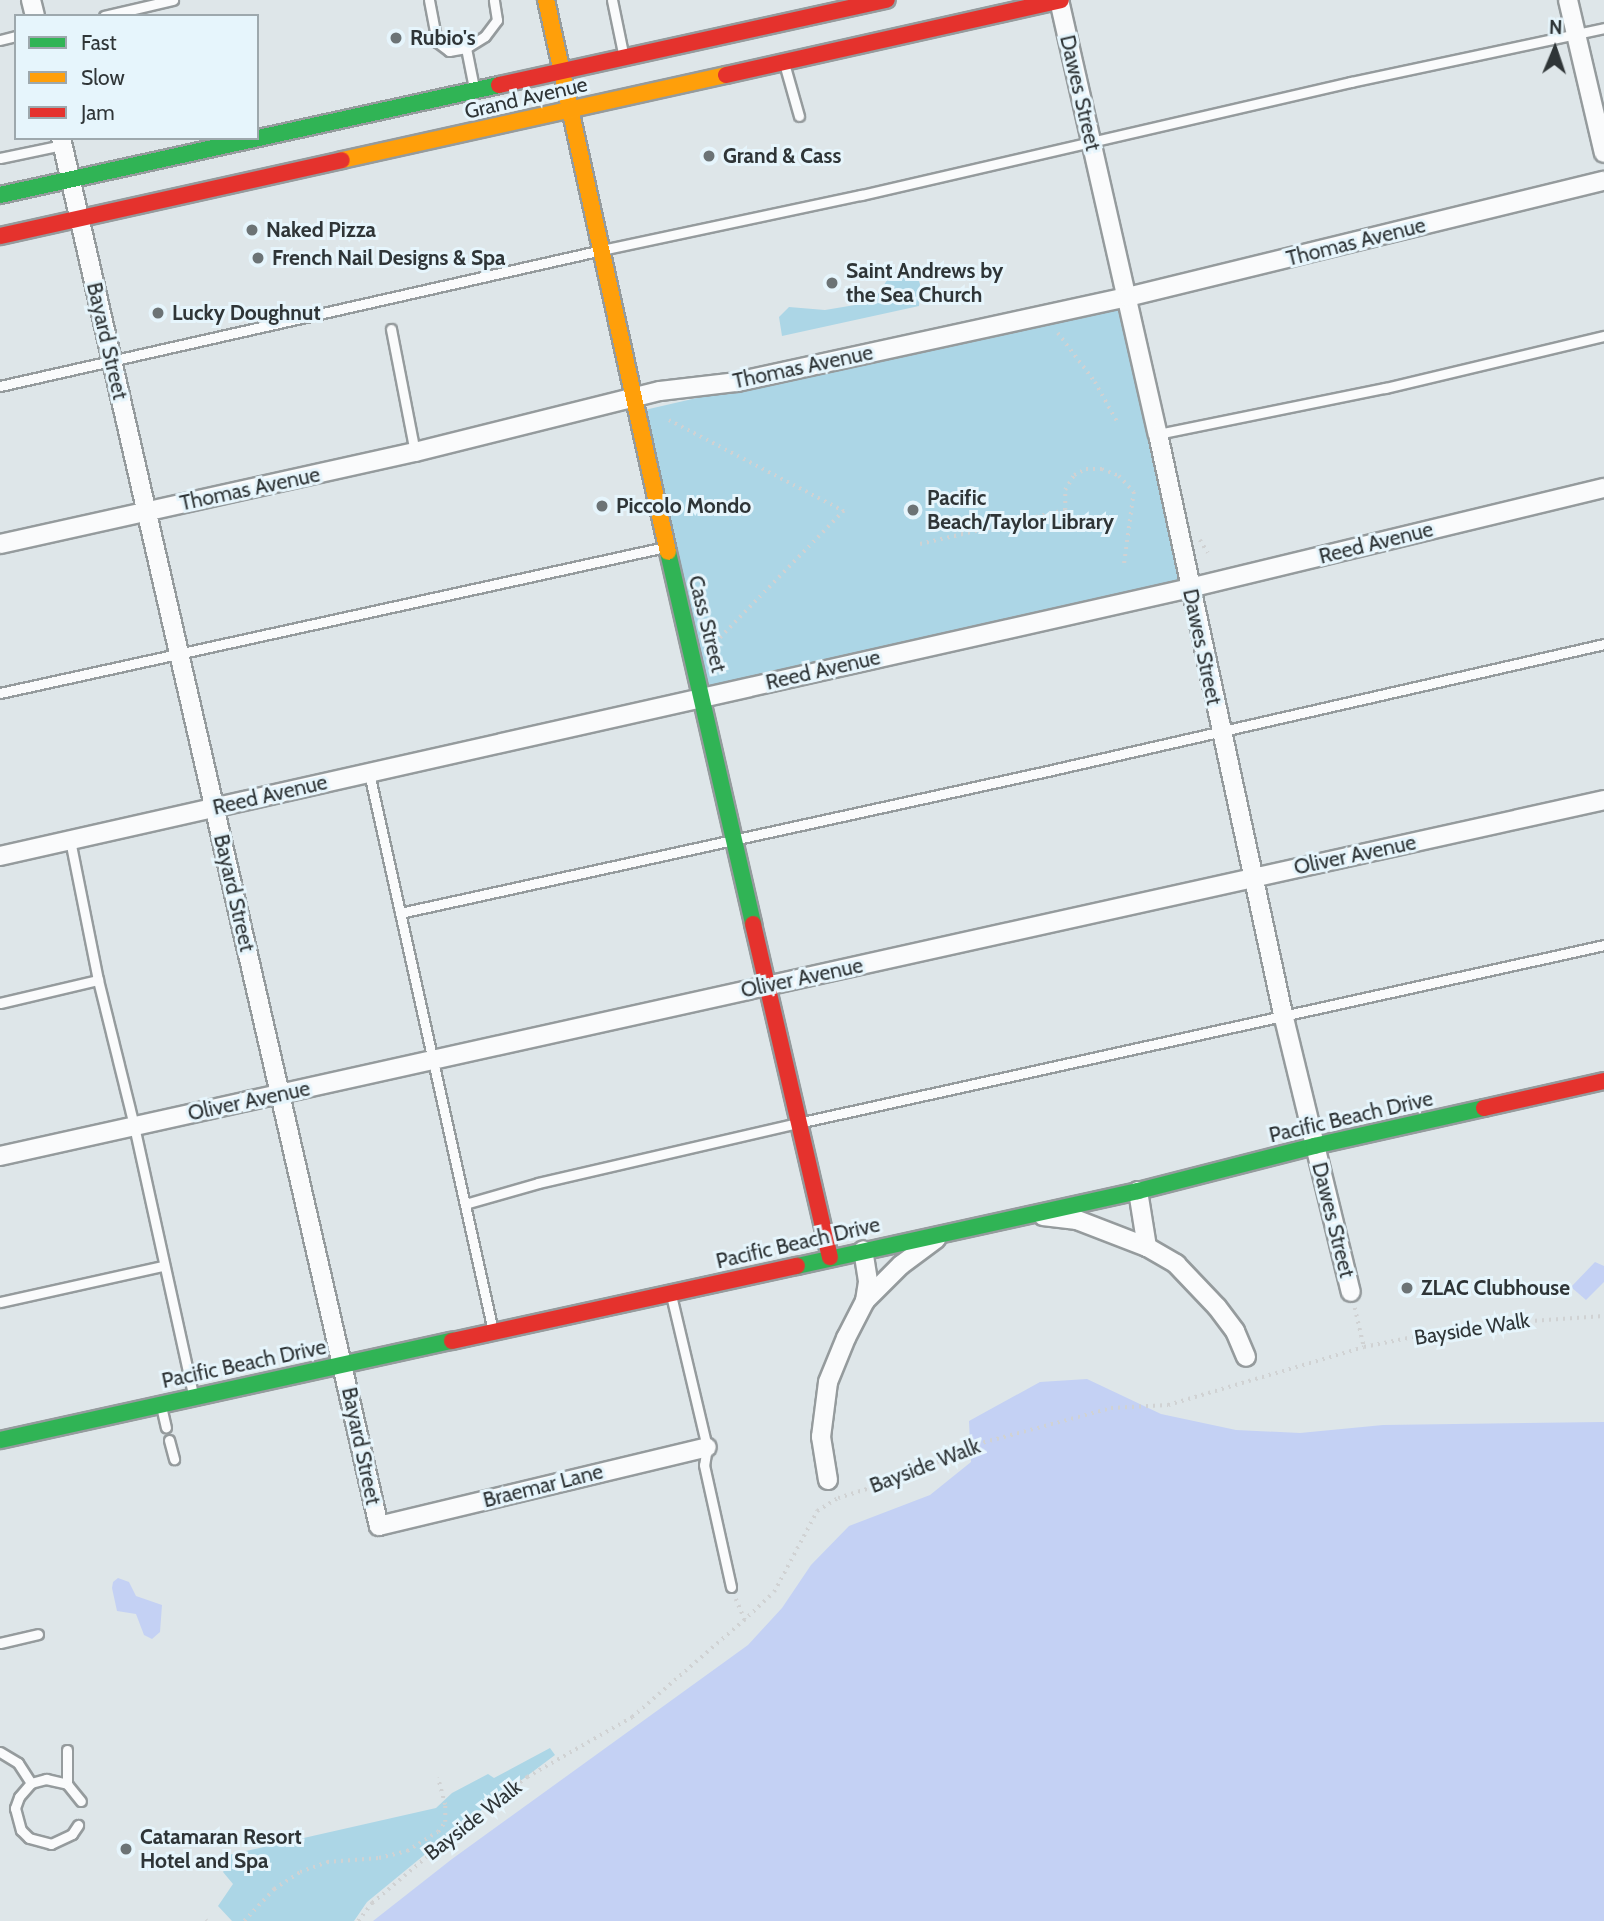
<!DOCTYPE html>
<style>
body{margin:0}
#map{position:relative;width:1604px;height:1921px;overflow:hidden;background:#dee6e9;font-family:Cabin,sans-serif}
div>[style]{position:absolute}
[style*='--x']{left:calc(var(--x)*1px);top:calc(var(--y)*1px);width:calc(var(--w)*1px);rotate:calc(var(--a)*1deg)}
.green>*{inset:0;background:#acd6e6;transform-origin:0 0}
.water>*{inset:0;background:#c4d1f4}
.path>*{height:3.5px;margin-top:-1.75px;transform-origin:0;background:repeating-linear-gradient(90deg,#d0d2d3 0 2px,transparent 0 7px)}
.roads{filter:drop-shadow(2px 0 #959b9d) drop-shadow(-2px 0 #959b9d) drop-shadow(0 2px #959b9d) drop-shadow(0 -2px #959b9d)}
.lane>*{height:9px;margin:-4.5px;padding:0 4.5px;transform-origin:4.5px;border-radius:4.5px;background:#fafbfc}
.street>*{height:18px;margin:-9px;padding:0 9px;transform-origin:9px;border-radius:9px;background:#fafbfc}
.fast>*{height:16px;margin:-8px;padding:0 8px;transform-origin:8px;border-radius:8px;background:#30b455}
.slow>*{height:16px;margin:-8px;padding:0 8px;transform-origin:8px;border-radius:8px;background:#ff9f0a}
.jam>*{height:16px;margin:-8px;padding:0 8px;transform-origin:8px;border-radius:8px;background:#e5322d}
.dots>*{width:19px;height:19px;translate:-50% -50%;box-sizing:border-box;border:4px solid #e6f5fc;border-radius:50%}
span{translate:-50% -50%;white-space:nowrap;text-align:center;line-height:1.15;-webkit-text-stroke:6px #e6f5fc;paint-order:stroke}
.poi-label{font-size:21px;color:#2f3537;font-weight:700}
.left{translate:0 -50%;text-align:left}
.street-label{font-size:21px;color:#2f3537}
.legend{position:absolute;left:14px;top:14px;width:245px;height:126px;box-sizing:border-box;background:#e6f5fc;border:2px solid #9da8ad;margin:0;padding:9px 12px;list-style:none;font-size:21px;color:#2f3537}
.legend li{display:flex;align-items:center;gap:14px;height:35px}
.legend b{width:35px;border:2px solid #9da8ad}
.north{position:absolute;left:1520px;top:14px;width:70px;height:70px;-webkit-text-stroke:5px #e6f5fc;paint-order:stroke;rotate:2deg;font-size:19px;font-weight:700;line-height:28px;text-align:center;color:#2f3537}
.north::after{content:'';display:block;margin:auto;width:24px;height:32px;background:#2f3537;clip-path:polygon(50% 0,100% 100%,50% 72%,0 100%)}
</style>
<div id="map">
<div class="green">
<i style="clip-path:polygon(913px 266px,920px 284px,919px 306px,782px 336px,779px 317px,789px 307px,825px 310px,873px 302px,891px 274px)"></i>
<i style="left:1121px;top:300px;width:289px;height:489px;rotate:77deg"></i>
<i style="clip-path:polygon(550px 1748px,555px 1755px,451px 1833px,367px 1902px,354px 1921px,232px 1921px,218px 1906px,233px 1884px,223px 1872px,230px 1862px,224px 1856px,436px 1808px,452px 1793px,488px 1774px,494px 1778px)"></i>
</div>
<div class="water">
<i style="clip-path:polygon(1595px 1262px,1604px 1266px,1604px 1282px,1586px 1300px,1571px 1287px)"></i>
<i style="clip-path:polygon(1087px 1379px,1161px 1414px,1236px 1430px,1300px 1433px,1383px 1425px,1604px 1422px,1604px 1921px,373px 1921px,452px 1859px,748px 1645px,782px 1608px,811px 1565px,849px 1526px,930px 1495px,971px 1462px,969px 1421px,1040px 1382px)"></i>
<i style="clip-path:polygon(118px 1578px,129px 1582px,136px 1596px,162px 1605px,160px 1632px,152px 1639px,144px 1635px,136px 1614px,117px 1611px,112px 1588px,113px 1582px)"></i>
</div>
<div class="path">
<i style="--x:1058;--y:333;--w:61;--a:52.9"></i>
<i style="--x:1095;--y:382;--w:47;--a:60.7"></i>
<i style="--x:669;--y:420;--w:197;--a:27.5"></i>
<i style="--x:844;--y:511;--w:180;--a:134.3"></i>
<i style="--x:1200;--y:540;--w:15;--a:58"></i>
<i style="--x:920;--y:544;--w:149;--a:-13.2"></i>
<i style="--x:1065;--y:510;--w:20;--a:-90"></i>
<i style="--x:1065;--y:490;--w:17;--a:-59"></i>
<i style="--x:1074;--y:475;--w:13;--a:-27"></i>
<i style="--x:1086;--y:469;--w:16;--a:0"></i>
<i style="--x:1102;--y:469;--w:18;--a:22"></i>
<i style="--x:1119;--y:476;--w:22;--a:47"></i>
<i style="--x:1134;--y:492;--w:75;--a:97.7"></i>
<i style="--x:1355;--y:1308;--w:40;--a:77"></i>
<i style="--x:736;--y:1599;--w:23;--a:67"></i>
<i style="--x:206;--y:1920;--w:1;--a:45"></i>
<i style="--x:244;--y:1921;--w:44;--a:-46.8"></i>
<i style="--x:274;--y:1889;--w:31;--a:-33"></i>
<i style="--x:300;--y:1872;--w:29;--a:-20"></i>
<i style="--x:327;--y:1862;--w:52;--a:-4.4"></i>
<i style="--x:379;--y:1858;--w:29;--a:-14"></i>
<i style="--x:407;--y:1851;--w:36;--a:-32"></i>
<i style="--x:438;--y:1832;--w:12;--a:-55"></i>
<i style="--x:445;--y:1822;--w:17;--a:-90"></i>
<i style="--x:445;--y:1805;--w:28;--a:-105"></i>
<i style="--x:358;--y:1921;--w:23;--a:-52"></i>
<i style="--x:372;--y:1903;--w:149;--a:-40.1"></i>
<i style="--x:486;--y:1807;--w:51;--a:-36.2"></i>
<i style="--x:527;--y:1777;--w:121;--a:-29.7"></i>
<i style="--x:632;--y:1717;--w:147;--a:-40.9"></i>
<i style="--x:743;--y:1621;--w:42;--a:-43.1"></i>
<i style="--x:774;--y:1592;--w:92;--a:-62"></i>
<i style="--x:817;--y:1511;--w:25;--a:-32"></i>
<i style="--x:838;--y:1498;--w:84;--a:-17.4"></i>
<i style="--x:918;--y:1473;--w:51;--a:-29.1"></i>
<i style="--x:963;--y:1448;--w:153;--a:-15.1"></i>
<i style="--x:1111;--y:1408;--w:57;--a:-3"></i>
<i style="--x:1168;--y:1405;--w:204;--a:-16.5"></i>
<i style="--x:1364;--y:1347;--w:110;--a:-11.5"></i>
<i style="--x:1472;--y:1325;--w:132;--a:-3.9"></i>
</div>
<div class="roads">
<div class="lane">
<i style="--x:429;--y:0;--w:43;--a:79.2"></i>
<i style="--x:437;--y:42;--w:15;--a:37"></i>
<i style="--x:449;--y:51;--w:17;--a:-10"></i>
<i style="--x:612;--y:0;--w:54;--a:78.3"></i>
<i style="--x:104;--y:16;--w:71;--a:-13.1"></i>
<i style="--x:0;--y:40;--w:16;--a:-14"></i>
<i style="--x:784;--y:63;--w:55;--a:74.2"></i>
<i style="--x:474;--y:88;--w:41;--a:-101.3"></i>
<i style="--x:466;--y:48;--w:22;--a:-32"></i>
<i style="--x:485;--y:36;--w:20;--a:-53"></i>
<i style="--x:497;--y:20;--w:20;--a:-99"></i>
<i style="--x:0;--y:158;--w:63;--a:-11.8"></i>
<i style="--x:391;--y:329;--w:125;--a:79"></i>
<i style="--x:0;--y:386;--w:617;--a:-12.73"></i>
<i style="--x:602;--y:250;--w:265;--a:-12"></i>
<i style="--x:861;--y:195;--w:503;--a:-12.99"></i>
<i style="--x:1351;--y:82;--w:259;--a:-12"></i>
<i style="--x:1158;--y:434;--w:232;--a:-11.5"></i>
<i style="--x:1385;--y:388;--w:225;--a:-13.4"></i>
<i style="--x:0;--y:693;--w:681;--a:-12.38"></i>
<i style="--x:369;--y:773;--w:572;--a:77.47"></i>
<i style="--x:400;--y:913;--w:658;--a:-12.37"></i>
<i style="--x:1043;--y:772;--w:575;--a:-12.85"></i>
<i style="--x:98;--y:980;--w:150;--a:76.1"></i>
<i style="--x:134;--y:1126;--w:275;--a:77.6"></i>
<i style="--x:0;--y:1003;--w:101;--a:-13.2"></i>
<i style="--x:98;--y:980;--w:143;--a:-101.3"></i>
<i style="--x:465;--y:1204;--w:76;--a:-16"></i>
<i style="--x:538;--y:1183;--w:267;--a:-13"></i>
<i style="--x:798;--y:1123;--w:825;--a:-12.45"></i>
<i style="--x:671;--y:1295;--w:156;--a:76.7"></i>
<i style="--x:707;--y:1447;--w:18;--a:99"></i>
<i style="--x:704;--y:1465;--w:125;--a:77.5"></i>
<i style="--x:0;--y:1302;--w:167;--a:-12.5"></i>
<i style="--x:161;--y:1406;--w:22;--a:77"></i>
<i style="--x:169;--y:1440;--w:20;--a:75"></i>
<i style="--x:0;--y:1643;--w:39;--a:-13"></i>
<i style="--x:0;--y:1752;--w:21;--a:31"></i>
<i style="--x:18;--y:1763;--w:24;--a:57"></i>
<i style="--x:31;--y:1783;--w:16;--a:-15"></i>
<i style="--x:46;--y:1779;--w:22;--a:13"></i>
<i style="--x:67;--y:1784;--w:34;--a:-90"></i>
<i style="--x:31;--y:1783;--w:18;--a:131"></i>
<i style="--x:19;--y:1797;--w:12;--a:110"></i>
<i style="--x:15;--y:1808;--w:23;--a:75"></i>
<i style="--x:21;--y:1830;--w:11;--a:45"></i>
<i style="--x:29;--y:1838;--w:23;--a:15"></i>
<i style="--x:51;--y:1844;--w:23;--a:-25"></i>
<i style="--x:72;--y:1834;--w:11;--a:-56"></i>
<i style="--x:67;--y:1784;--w:22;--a:51"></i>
</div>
<div class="street">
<i style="--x:31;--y:0;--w:16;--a:76"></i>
<i style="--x:1059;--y:0;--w:445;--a:77.2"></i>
<i style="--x:1158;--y:434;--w:593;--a:77.84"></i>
<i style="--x:1283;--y:1014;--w:286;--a:76.3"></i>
<i style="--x:1568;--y:0;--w:157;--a:76.8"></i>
<i style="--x:61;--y:138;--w:1424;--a:77.1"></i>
<i style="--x:379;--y:1526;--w:337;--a:-13.5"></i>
<i style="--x:0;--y:544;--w:425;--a:-12.5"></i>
<i style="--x:415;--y:452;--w:252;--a:-14"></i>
<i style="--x:660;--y:391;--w:78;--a:-6.7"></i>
<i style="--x:737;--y:382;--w:399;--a:-12.3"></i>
<i style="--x:1127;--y:297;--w:491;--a:-13.7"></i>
<i style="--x:0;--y:856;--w:1220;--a:-12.69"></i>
<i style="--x:1190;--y:588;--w:426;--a:-13.6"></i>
<i style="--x:0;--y:1156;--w:1643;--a:-12.51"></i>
<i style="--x:1138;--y:1191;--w:57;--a:80.9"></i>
<i style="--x:1147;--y:1247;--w:34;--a:30"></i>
<i style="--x:1176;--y:1264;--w:59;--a:46.4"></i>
<i style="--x:1217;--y:1307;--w:30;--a:53"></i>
<i style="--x:1235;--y:1331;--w:28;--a:67"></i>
<i style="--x:1043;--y:1216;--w:34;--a:7"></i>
<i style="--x:1077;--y:1220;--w:75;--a:21.1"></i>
<i style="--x:865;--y:1301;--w:51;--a:-45"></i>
<i style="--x:901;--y:1265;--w:44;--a:-36.6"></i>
<i style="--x:828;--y:1480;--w:44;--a:-99.2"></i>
<i style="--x:821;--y:1437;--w:55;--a:-82.7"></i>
<i style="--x:828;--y:1382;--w:48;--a:-67.8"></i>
<i style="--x:846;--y:1338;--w:42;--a:-62.8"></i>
<i style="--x:865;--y:1301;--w:20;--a:-81"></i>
<i style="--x:868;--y:1281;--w:31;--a:-99"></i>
</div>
<div class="fast">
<i style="--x:0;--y:195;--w:511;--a:-12.43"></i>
<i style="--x:668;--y:552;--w:382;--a:77.1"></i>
<i style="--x:797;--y:1266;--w:349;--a:-12.4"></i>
<i style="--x:1138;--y:1191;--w:182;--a:-14.3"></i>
<i style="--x:1314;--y:1146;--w:174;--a:-12.6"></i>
<i style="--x:0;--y:1440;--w:463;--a:-12.4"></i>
</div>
<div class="slow">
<i style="--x:546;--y:0;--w:565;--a:77.54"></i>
<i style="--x:342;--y:160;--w:393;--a:-12.5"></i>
</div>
<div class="jam">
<i style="--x:726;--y:75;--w:343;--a:-12.6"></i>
<i style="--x:499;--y:85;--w:397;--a:-12.4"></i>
<i style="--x:0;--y:236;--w:350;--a:-12.5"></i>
<i style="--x:753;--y:924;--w:342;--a:77"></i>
<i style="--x:1484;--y:1108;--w:123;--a:-12.7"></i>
<i style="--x:452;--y:1341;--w:353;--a:-12.3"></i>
</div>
</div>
<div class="dots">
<i style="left:396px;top:38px;background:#6c7375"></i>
<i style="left:709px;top:156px;background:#6c7375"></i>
<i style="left:252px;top:230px;background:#6c7375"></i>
<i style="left:258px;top:258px;background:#6c7375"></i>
<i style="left:832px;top:283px;background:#6c7375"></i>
<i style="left:158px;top:313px;background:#6c7375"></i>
<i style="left:602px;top:506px;background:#6c7375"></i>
<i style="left:913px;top:510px;background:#6c7375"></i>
<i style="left:1407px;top:1288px;background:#6c7375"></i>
<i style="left:126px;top:1849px;background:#6c7375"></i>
</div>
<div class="poi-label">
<span class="left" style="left:410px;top:38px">Rubio's</span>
<span class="left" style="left:723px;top:156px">Grand &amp; Cass</span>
<span class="left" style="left:266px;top:230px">Naked Pizza</span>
<span class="left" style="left:272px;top:258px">French Nail Designs &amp; Spa</span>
<span class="left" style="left:846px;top:283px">Saint Andrews by<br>the Sea Church</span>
<span class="left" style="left:172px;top:313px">Lucky Doughnut</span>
<span class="left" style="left:927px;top:510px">Pacific<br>Beach/Taylor Library</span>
<span class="left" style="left:616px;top:506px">Piccolo Mondo</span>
<span class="left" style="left:1421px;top:1288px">ZLAC Clubhouse</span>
<span class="left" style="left:140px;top:1849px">Catamaran Resort<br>Hotel and Spa</span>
</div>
<div class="street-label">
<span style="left:1080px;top:93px;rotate:77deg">Dawes Street</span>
<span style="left:526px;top:98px;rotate:-13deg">Grand Avenue</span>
<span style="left:1356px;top:242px;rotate:-14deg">Thomas Avenue</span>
<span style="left:107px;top:341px;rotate:77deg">Bayard Street</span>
<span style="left:803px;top:367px;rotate:-12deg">Thomas Avenue</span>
<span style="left:250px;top:489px;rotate:-12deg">Thomas Avenue</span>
<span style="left:1376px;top:543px;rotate:-14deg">Reed Avenue</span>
<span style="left:707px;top:624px;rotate:76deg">Cass Street</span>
<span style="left:1202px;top:647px;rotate:78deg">Dawes Street</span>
<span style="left:823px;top:670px;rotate:-13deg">Reed Avenue</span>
<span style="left:270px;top:795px;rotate:-13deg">Reed Avenue</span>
<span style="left:1355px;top:855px;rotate:-12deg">Oliver Avenue</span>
<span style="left:234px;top:893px;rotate:77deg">Bayard Street</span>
<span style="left:802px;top:978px;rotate:-12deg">Oliver Avenue</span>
<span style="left:249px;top:1101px;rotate:-12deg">Oliver Avenue</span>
<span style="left:1351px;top:1117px;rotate:-13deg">Pacific Beach Drive</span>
<span style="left:1333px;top:1220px;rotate:76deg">Dawes Street</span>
<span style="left:798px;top:1243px;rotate:-13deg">Pacific Beach Drive</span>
<span style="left:1472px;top:1329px;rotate:-9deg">Bayside Walk</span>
<span style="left:244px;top:1364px;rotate:-12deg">Pacific Beach Drive</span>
<span style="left:361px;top:1446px;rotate:78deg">Bayard Street</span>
<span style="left:925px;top:1466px;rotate:-21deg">Bayside Walk</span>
<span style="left:543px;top:1486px;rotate:-14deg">Braemar Lane</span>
<span style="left:473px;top:1820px;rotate:-38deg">Bayside Walk</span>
</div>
<ul class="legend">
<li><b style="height:9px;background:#30b455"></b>Fast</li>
<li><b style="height:9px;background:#ff9f0a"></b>Slow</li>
<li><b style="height:9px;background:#e5322d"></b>Jam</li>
</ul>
<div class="north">N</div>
</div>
